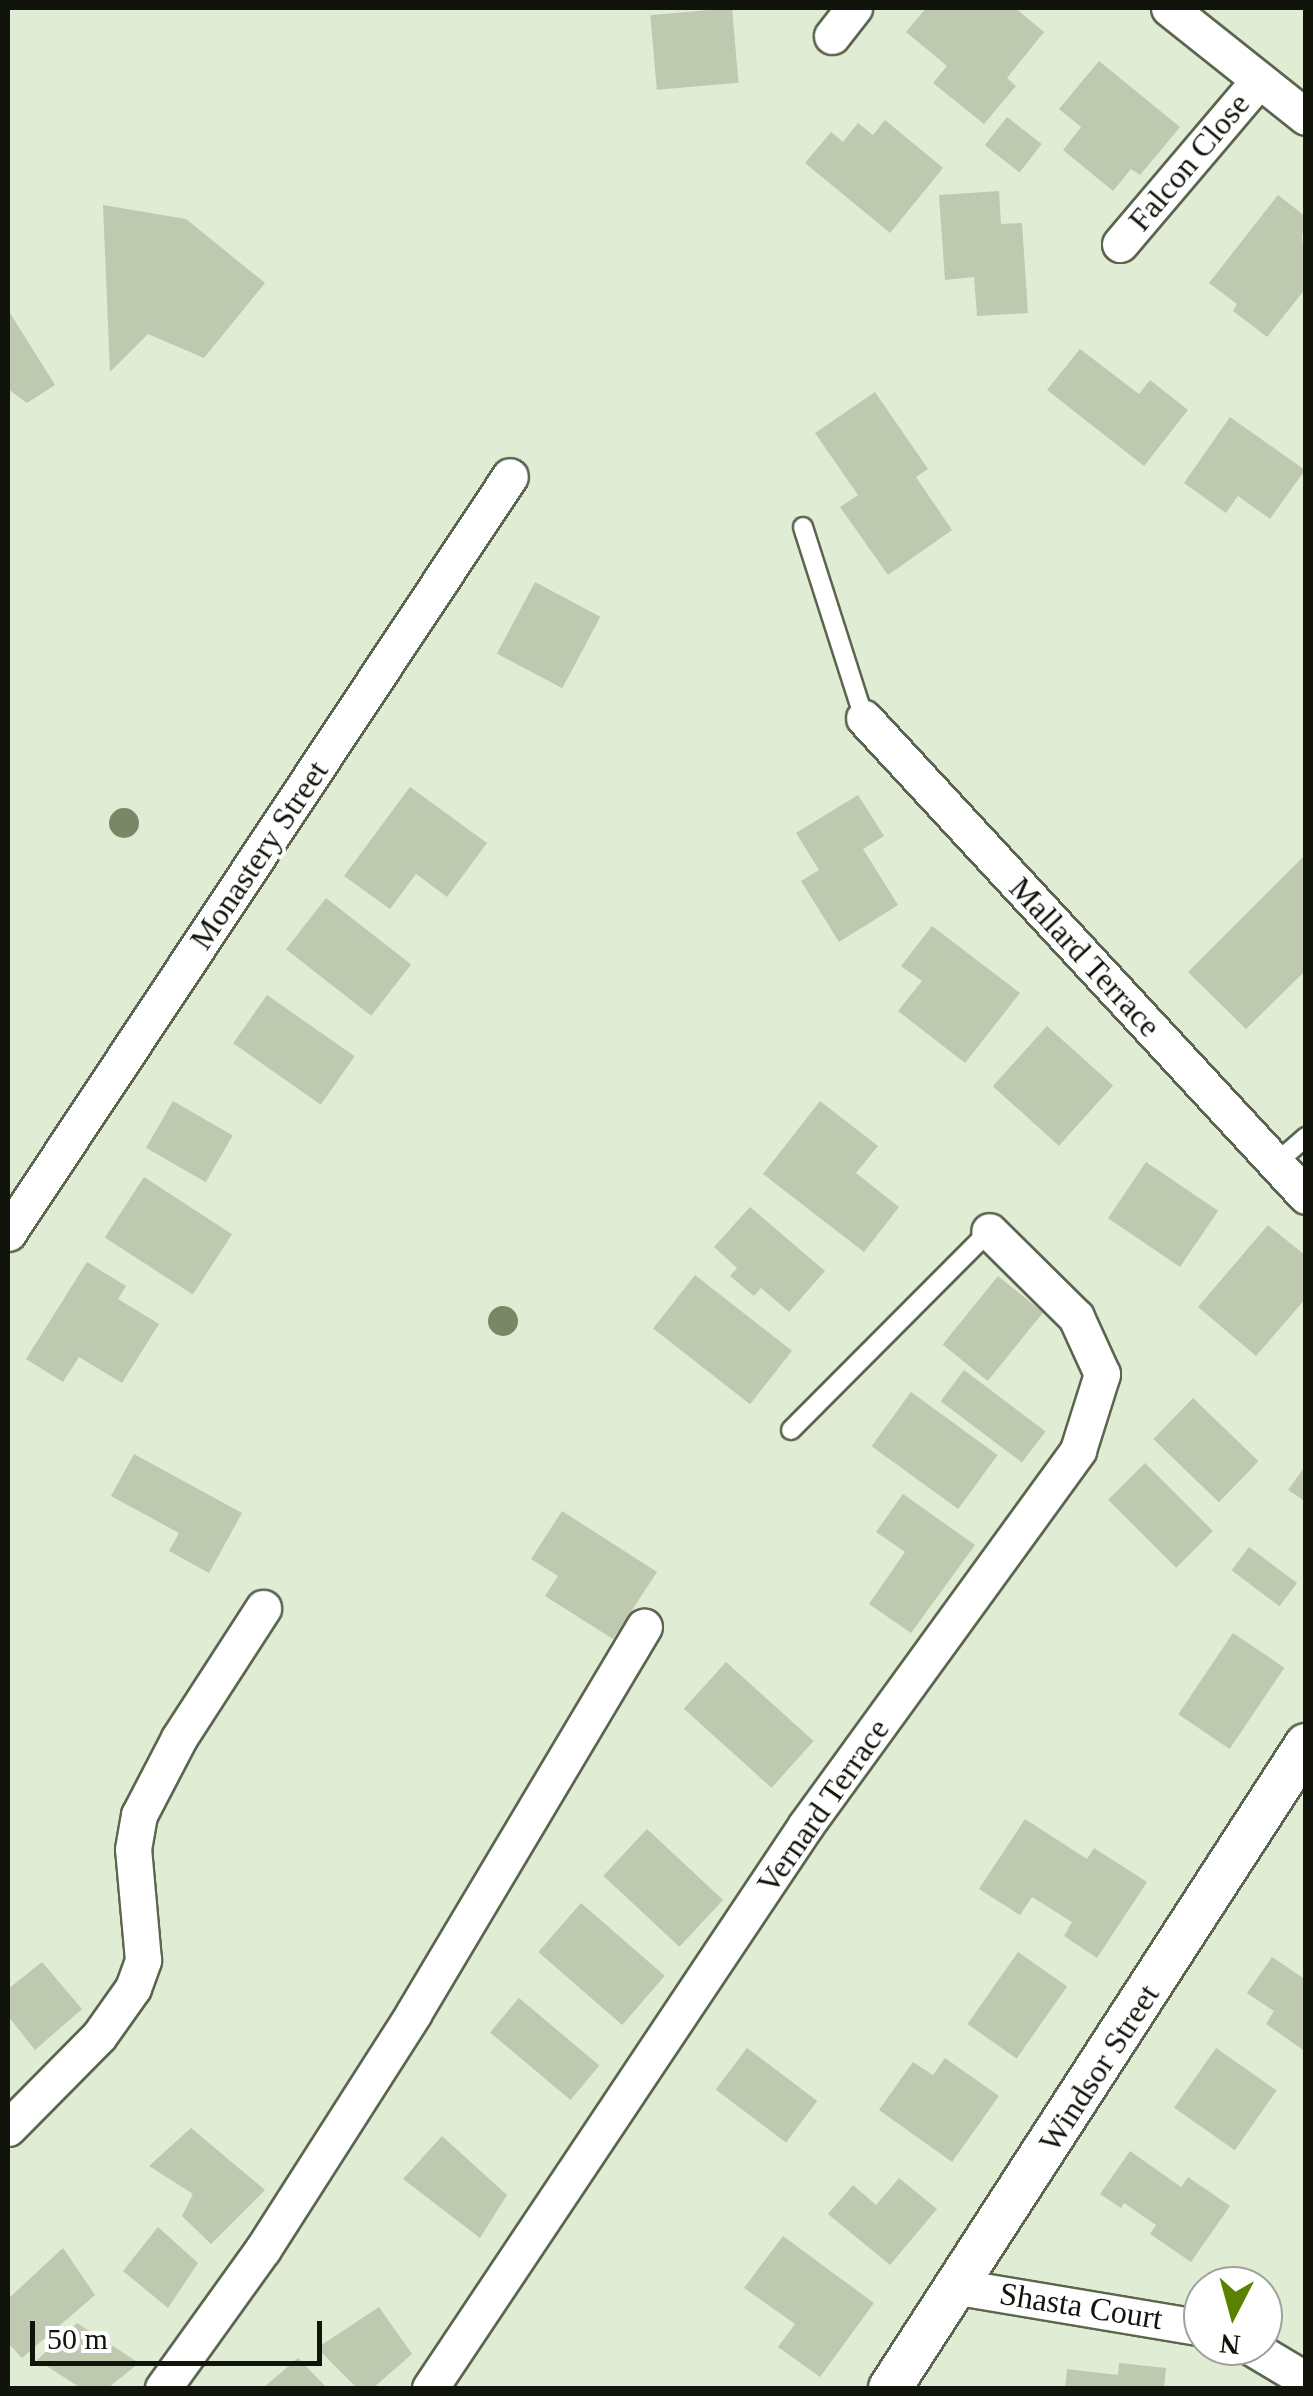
<!DOCTYPE html>
<style>
body{margin:0}
#map{position:relative;width:1313px;height:2396px;overflow:hidden;background:#e0ecd3;font-family:"Times New Roman",serif}
div>[style]{position:absolute}
[style*='--x']{left:calc(var(--x)*1px);top:calc(var(--y)*1px);width:calc(var(--w)*1px);rotate:calc(var(--a)*1deg)}
.building>*{inset:0;background:#bec9b0;transform-origin:0 0}
.roads{filter:drop-shadow(2px 0 #5b654f) drop-shadow(-2px 0 #5b654f) drop-shadow(0 2px #5b654f) drop-shadow(0 -2px #5b654f)}
.service>*{height:18px;margin:-9px;padding:0 9px;transform-origin:9px;border-radius:9px;background:#fff}
.minor>*{height:35px;margin:-17.5px;padding:0 17.5px;transform-origin:17.5px;border-radius:17.5px;background:#fff}
.tertiary>*{height:42px;margin:-21px;padding:0 21px;transform-origin:21px;border-radius:21px;background:#fff}
.trees>*{width:30px;height:30px;margin:-15px;border-radius:50%;background:#798767}
span{translate:-50% -50%;white-space:nowrap;text-align:center;line-height:1.15;-webkit-text-stroke:8px #fff;paint-order:stroke}
.street-label{font-size:32px;color:#10140b}
.frame{position:absolute;inset:0;border:10px solid #10140b;pointer-events:none}
.north{position:absolute;left:1183px;top:2266px;width:100px;height:100px;box-sizing:border-box;background:#fff;border:2px solid #9fa19d;border-radius:50%;rotate:186deg;font-size:28px;font-weight:700;line-height:40px;text-align:center;color:#10140b}
.north::after{content:'';display:block;margin:auto;width:35px;height:45px;background:#5a8102;clip-path:polygon(50% 0,100% 100%,50% 72%,0 100%)}
.scale{position:absolute;left:30px;top:2321px;width:292px;height:45px;box-sizing:border-box;border:5px solid #10140b;border-top:0;padding-left:12px;font-size:30px;line-height:35px;white-space:nowrap;color:#10140b;-webkit-text-stroke:8px #fff;paint-order:stroke}
</style>
<div id="map">
<div class="building">
<i style="left:732px;top:8px;width:75px;height:82px;rotate:85deg"></i>
<i style="clip-path:polygon(926px 8px,1015px 8px,1044px 32px,1007px 78px,1016px 86px,984px 124px,933px 83px,947px 66px,906px 32px)"></i>
<i style="clip-path:polygon(1099px 61px,1180px 127px,1140px 175px,1131px 169px,1113px 191px,1063px 150px,1081px 127px,1059px 109px)"></i>
<i style="left:1007px;top:117px;width:44px;height:36px;rotate:38deg"></i>
<i style="clip-path:polygon(885px 120px,943px 168px,890px 233px,805px 163px,831px 132px,843px 142px,858px 123px,873px 135px)"></i>
<i style="clip-path:polygon(999px 191px,1001px 224px,1022px 223px,1028px 313px,977px 316px,974px 277px,945px 280px,939px 195px)"></i>
<i style="clip-path:polygon(1278px 195px,1306px 217px,1302px 236px,1306px 288px,1267px 337px,1233px 311px,1237px 304px,1209px 283px)"></i>
<i style="clip-path:polygon(103px 205px,186px 219px,265px 283px,204px 358px,148px 334px,110px 372px)"></i>
<i style="clip-path:polygon(8px 310px,55px 385px,27px 403px,8px 389px)"></i>
<i style="clip-path:polygon(1080px 349px,1139px 394px,1150px 380px,1188px 410px,1144px 466px,1047px 390px)"></i>
<i style="clip-path:polygon(875px 392px,928px 469px,916px 477px,952px 530px,888px 575px,840px 507px,858px 495px,815px 433px)"></i>
<i style="clip-path:polygon(1230px 417px,1305px 470px,1270px 519px,1238px 496px,1226px 513px,1184px 483px)"></i>
<i style="left:535px;top:582px;width:74px;height:81px;rotate:28deg"></i>
<i style="clip-path:polygon(410px 787px,487px 843px,447px 897px,416px 874px,390px 909px,344px 876px)"></i>
<i style="clip-path:polygon(858px 795px,884px 836px,863px 849px,898px 905px,839px 942px,801px 881px,819px 870px,796px 833px)"></i>
<i style="clip-path:polygon(1306px 854px,1306px 970px,1246px 1029px,1188px 972px)"></i>
<i style="left:326px;top:898px;width:108px;height:65px;rotate:38deg"></i>
<i style="clip-path:polygon(932px 926px,1020px 993px,965px 1063px,898px 1011px,922px 981px,901px 966px)"></i>
<i style="left:267px;top:995px;width:107px;height:59px;rotate:35deg"></i>
<i style="left:1047px;top:1026px;width:89px;height:81px;rotate:42deg"></i>
<i style="left:173px;top:1101px;width:69px;height:54px;rotate:30deg"></i>
<i style="clip-path:polygon(820px 1101px,878px 1146px,856px 1173px,899px 1207px,864px 1252px,763px 1174px)"></i>
<i style="left:1146px;top:1162px;width:87px;height:68px;rotate:34deg"></i>
<i style="left:144px;top:1177px;width:105px;height:72px;rotate:33deg"></i>
<i style="clip-path:polygon(750px 1207px,825px 1271px,789px 1312px,761px 1288px,754px 1296px,730px 1276px,737px 1268px,714px 1247px)"></i>
<i style="clip-path:polygon(1268px 1225px,1306px 1256px,1306px 1298px,1256px 1356px,1198px 1307px)"></i>
<i style="clip-path:polygon(87px 1262px,126px 1286px,118px 1299px,159px 1324px,122px 1383px,79px 1357px,63px 1382px,26px 1359px)"></i>
<i style="left:695px;top:1275px;width:123px;height:68px;rotate:38deg"></i>
<i style="left:998px;top:1276px;width:58px;height:88px;rotate:39deg"></i>
<i style="left:964px;top:1370px;width:102px;height:39px;rotate:37deg"></i>
<i style="left:911px;top:1392px;width:107px;height:67px;rotate:36deg"></i>
<i style="left:1193px;top:1398px;width:91px;height:57px;rotate:44deg"></i>
<i style="clip-path:polygon(134px 1454px,242px 1513px,209px 1573px,169px 1551px,179px 1533px,111px 1496px)"></i>
<i style="left:1145px;top:1463px;width:96px;height:52px;rotate:45deg"></i>
<i style="clip-path:polygon(1306px 1465px,1306px 1502px,1288px 1490px)"></i>
<i style="clip-path:polygon(903px 1494px,975px 1545px,911px 1633px,869px 1604px,905px 1552px,876px 1532px)"></i>
<i style="clip-path:polygon(562px 1511px,657px 1572px,613px 1639px,545px 1596px,558px 1576px,531px 1559px)"></i>
<i style="left:1249px;top:1547px;width:60px;height:29px;rotate:37deg"></i>
<i style="left:1233px;top:1633px;width:62px;height:98px;rotate:34deg"></i>
<i style="left:726px;top:1662px;width:118px;height:63px;rotate:42deg"></i>
<i style="clip-path:polygon(1025px 1819px,1087px 1859px,1094px 1848px,1147px 1882px,1097px 1958px,1064px 1936px,1072px 1922px,1032px 1897px,1020px 1915px,979px 1889px)"></i>
<i style="left:647px;top:1829px;width:104px;height:64px;rotate:43deg"></i>
<i style="left:581px;top:1903px;width:111px;height:65px;rotate:41deg"></i>
<i style="left:1018px;top:1952px;width:60px;height:88px;rotate:35deg"></i>
<i style="clip-path:polygon(1272px 1957px,1306px 1980px,1306px 2052px,1266px 2024px,1274px 2011px,1247px 1993px)"></i>
<i style="clip-path:polygon(42px 1962px,82px 2009px,35px 2050px,8px 2016px,8px 1989px)"></i>
<i style="left:519px;top:1998px;width:105px;height:45px;rotate:40deg"></i>
<i style="left:747px;top:2048px;width:88px;height:52px;rotate:37deg"></i>
<i style="left:1216px;top:2048px;width:74px;height:73px;rotate:35deg"></i>
<i style="clip-path:polygon(945px 2058px,999px 2096px,952px 2162px,879px 2110px,913px 2062px,933px 2075px)"></i>
<i style="clip-path:polygon(191px 2128px,265px 2190px,211px 2244px,182px 2216px,193px 2194px,149px 2166px)"></i>
<i style="clip-path:polygon(442px 2136px,507px 2195px,480px 2238px,403px 2179px)"></i>
<i style="clip-path:polygon(1130px 2151px,1181px 2187px,1188px 2177px,1230px 2206px,1191px 2262px,1150px 2234px,1156px 2225px,1124px 2203px,1121px 2208px,1100px 2194px)"></i>
<i style="clip-path:polygon(899px 2178px,937px 2209px,890px 2265px,828px 2214px,853px 2185px,876px 2205px)"></i>
<i style="clip-path:polygon(158px 2227px,198px 2263px,168px 2308px,123px 2271px)"></i>
<i style="clip-path:polygon(783px 2236px,874px 2303px,820px 2377px,778px 2347px,795px 2324px,744px 2288px)"></i>
<i style="clip-path:polygon(63px 2248px,95px 2295px,22px 2358px,8px 2343px,8px 2299px)"></i>
<i style="clip-path:polygon(379px 2307px,412px 2354px,373px 2388px,357px 2388px,317px 2348px)"></i>
<i style="clip-path:polygon(77px 2323px,139px 2363px,108px 2388px,81px 2388px,37px 2360px)"></i>
<i style="clip-path:polygon(298px 2358px,327px 2388px,263px 2388px)"></i>
<i style="clip-path:polygon(1119px 2363px,1166px 2368px,1164px 2388px,1065px 2388px,1067px 2369px,1118px 2375px)"></i>
</div>
<div class="roads">
<div class="service">
<i style="--x:803;--y:527;--w:201;--a:72.3"></i>
<i style="--x:1276;--y:1163;--w:40;--a:-41"></i>
<i style="--x:791;--y:1430;--w:281;--a:-45.1"></i>
</div>
<div class="minor">
<i style="--x:1169;--y:8;--w:175;--a:38.5"></i>
<i style="--x:832;--y:36;--w:36;--a:-52"></i>
<i style="--x:1120;--y:244;--w:215;--a:-49.7"></i>
<i style="--x:864;--y:718;--w:651;--a:47.24"></i>
<i style="--x:8;--y:1233;--w:908;--a:-56.45"></i>
<i style="--x:8;--y:2128;--w:129;--a:-45.3"></i>
<i style="--x:99;--y:2036;--w:59;--a:-54.7"></i>
<i style="--x:133;--y:1988;--w:30;--a:-70"></i>
<i style="--x:143;--y:1960;--w:111;--a:-95.1"></i>
<i style="--x:133;--y:1849;--w:35;--a:-80"></i>
<i style="--x:139;--y:1815;--w:87;--a:-62.5"></i>
<i style="--x:179;--y:1738;--w:155;--a:-57.1"></i>
<i style="--x:958;--y:2287;--w:248;--a:9.5"></i>
<i style="--x:1249;--y:2346;--w:66;--a:30.8"></i>
<i style="--x:163;--y:2388;--w:171;--a:-54.3"></i>
<i style="--x:263;--y:2249;--w:279;--a:-57.4"></i>
<i style="--x:413;--y:2014;--w:451;--a:-59.2"></i>
<i style="--x:430;--y:2388;--w:677;--a:-56.26"></i>
<i style="--x:806;--y:1825;--w:463;--a:-54"></i>
<i style="--x:1078;--y:1450;--w:80;--a:-72.5"></i>
<i style="--x:1102;--y:1374;--w:63;--a:-114.5"></i>
<i style="--x:1076;--y:1317;--w:122;--a:-135.3"></i>
</div>
<div class="tertiary">
<i style="--x:890;--y:2388;--w:766;--a:-57.1"></i>
</div>
</div>
<div class="trees">
<i style="left:124px;top:823px"></i>
<i style="left:503px;top:1321px"></i>
</div>
<div class="street-label">
<span style="left:1189px;top:162px;rotate:-50deg">Falcon Close</span>
<span style="left:259px;top:855px;rotate:-56deg">Monastery Street</span>
<span style="left:1085px;top:957px;rotate:47deg">Mallard Terrace</span>
<span style="left:823px;top:1806px;rotate:-55deg">Vernard Terrace</span>
<span style="left:1099px;top:2068px;rotate:-57deg">Windsor Street</span>
<span style="left:1081px;top:2306px;rotate:9deg">Shasta Court</span>
</div>
<div class="frame"></div>
<div class="north">N</div>
<div class="scale">50 m</div>
</div>
